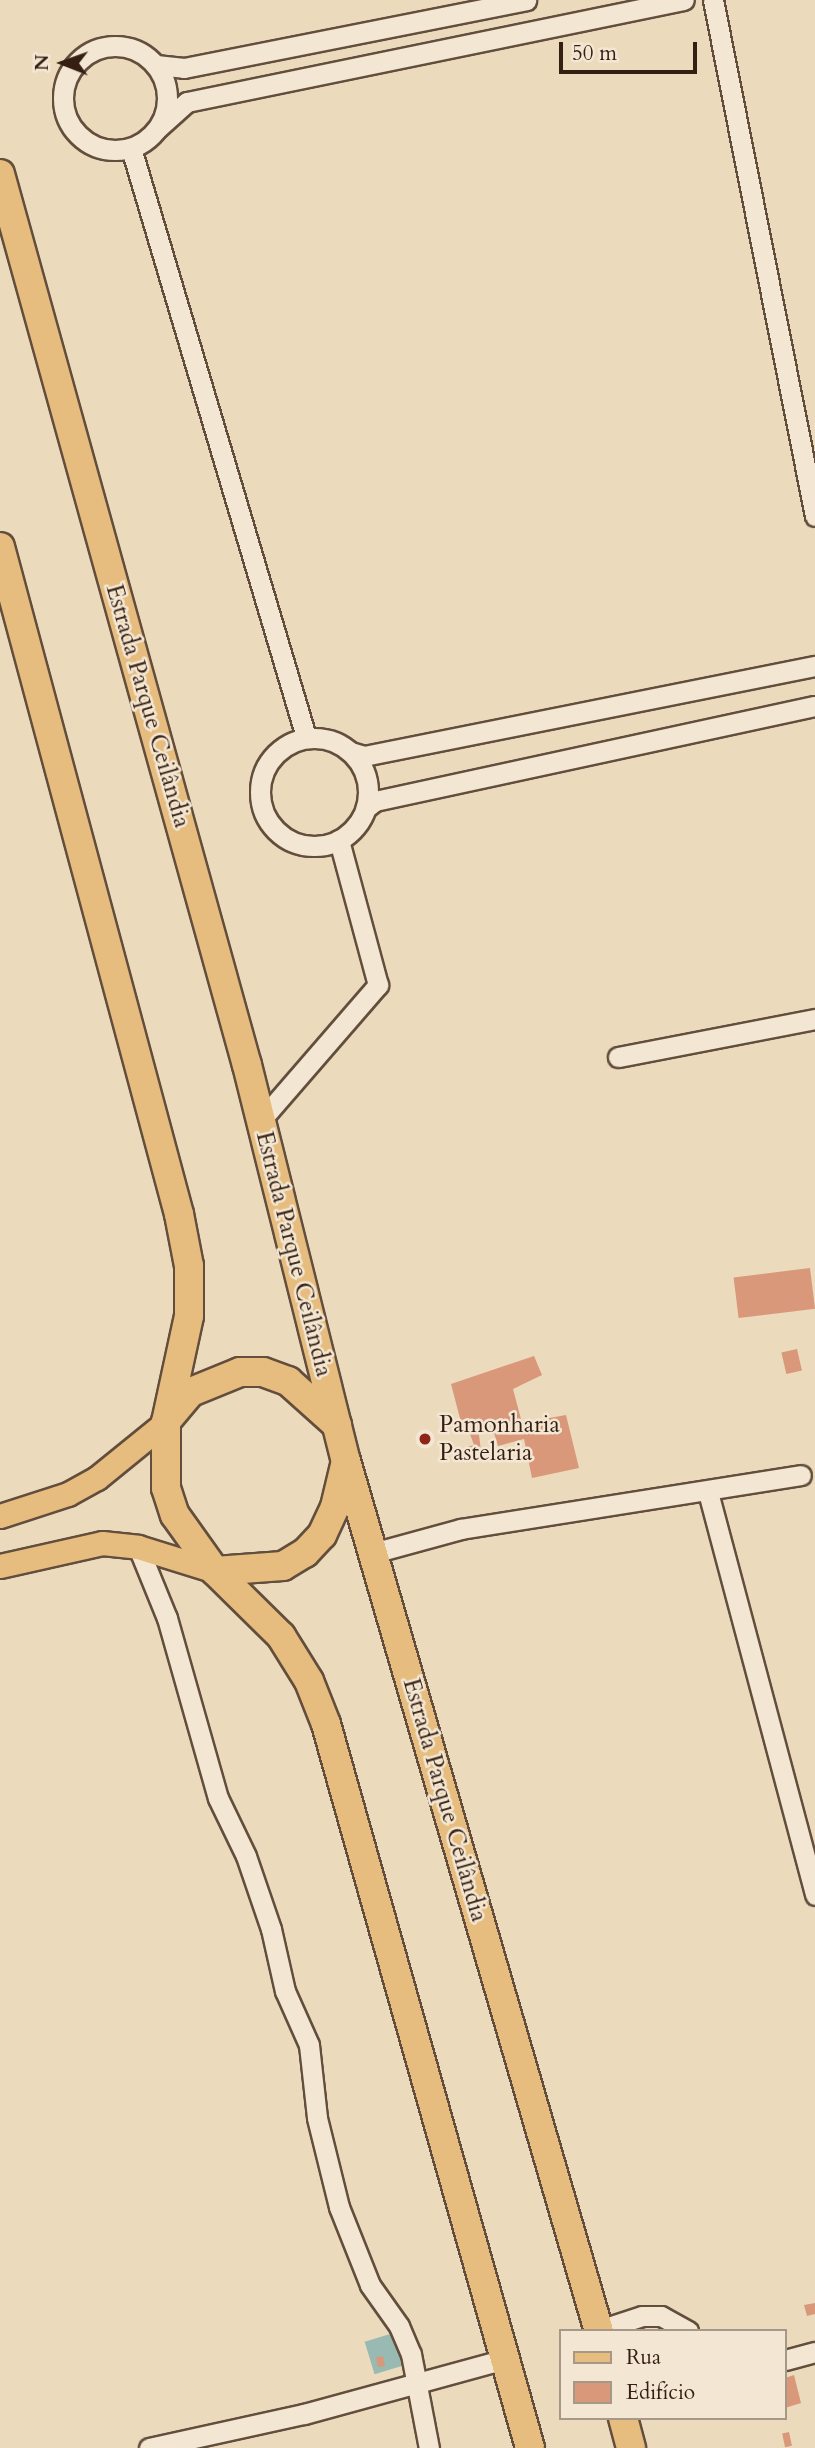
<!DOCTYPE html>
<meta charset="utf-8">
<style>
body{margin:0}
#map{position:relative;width:815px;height:2448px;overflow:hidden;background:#ecdabc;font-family:Cardo,serif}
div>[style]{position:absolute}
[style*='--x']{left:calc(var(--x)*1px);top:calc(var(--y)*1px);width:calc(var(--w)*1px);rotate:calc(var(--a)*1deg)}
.water>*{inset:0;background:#99bab2;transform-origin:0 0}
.building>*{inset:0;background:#d89879;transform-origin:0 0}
.roads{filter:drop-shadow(2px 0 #634e3d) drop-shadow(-2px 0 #634e3d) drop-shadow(0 2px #634e3d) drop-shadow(0 -2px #634e3d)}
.minor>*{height:19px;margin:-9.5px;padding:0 9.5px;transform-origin:9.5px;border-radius:9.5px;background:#f3e7d3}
.minor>.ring{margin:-9.5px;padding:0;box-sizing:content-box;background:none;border:19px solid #f3e7d3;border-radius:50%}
.major>*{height:23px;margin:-11.5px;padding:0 11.5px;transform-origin:11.5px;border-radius:11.5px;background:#e6bd7e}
.highway>*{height:28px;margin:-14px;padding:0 14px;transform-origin:14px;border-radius:14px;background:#e6bd7e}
.dots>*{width:19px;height:19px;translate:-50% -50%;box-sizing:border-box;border:4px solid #f3e7d3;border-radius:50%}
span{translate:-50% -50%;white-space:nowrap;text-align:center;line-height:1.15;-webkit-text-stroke:5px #f3e7d3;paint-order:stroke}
.street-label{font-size:24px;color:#351f13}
.poi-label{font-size:24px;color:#351f13}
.left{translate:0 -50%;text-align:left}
.legend{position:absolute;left:559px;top:2329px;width:228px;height:91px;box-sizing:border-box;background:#f3e7d3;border:2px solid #a79786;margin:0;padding:9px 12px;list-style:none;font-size:21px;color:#351f13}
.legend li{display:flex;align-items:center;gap:14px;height:35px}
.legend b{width:35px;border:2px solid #a79786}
.north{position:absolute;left:28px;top:28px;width:70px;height:70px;-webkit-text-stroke:5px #f3e7d3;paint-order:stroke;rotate:271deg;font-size:19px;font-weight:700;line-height:28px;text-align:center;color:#351f13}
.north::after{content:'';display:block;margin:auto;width:24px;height:32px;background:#351f13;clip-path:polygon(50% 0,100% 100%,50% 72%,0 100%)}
.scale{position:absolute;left:559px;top:42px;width:138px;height:32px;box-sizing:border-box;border:4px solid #351f13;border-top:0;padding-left:9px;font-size:21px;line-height:24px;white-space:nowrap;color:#351f13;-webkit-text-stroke:5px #f3e7d3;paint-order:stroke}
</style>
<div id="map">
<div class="water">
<i style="left:400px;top:2331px;width:34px;height:37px;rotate:73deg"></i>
</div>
<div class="building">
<i style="left:810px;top:1268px;width:41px;height:77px;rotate:83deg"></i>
<i style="left:797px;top:1349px;width:22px;height:16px;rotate:77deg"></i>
<i style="clip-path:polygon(534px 1356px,542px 1375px,513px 1389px,522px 1423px,566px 1415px,579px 1468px,532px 1478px,524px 1439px,498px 1446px,491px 1423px,478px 1427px,481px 1451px,470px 1455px,467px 1447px,474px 1445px,468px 1429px,463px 1430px,451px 1384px)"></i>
<i style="clip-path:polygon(815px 2303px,815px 2314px,807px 2316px,804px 2305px)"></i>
<i style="left:383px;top:2356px;width:10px;height:7px;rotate:79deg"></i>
<i style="clip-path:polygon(794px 2375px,801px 2403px,785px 2408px,785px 2378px)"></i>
<i style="left:789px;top:2432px;width:14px;height:7px;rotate:78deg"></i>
</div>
<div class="roads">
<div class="minor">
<i style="--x:713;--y:0;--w:526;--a:78.82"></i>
<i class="ring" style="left:63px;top:46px;width:85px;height:85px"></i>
<i style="--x:156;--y:65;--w:28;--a:6"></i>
<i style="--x:184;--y:68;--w:349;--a:-11.2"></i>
<i style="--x:158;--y:128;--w:39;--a:-42"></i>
<i style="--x:187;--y:102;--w:507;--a:-11.6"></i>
<i style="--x:131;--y:148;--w:614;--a:73.45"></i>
<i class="ring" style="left:260px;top:738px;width:89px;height:89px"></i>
<i style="--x:351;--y:752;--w:14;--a:17"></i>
<i style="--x:364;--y:756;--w:460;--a:-11.3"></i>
<i style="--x:366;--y:808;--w:11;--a:-38"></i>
<i style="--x:375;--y:801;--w:450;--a:-12.2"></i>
<i style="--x:618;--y:1057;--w:201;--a:-10.9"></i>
<i style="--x:261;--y:1120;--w:179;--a:-49.1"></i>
<i style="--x:378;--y:985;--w:150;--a:-105.1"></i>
<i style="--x:708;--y:1492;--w:417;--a:75.1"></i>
<i style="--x:138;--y:1547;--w:77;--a:67.8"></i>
<i style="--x:167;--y:1618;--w:187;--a:74.2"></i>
<i style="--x:218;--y:1798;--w:64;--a:64.2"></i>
<i style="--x:246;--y:1856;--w:77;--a:71.1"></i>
<i style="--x:271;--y:1929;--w:64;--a:77.3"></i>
<i style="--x:285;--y:1991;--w:59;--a:66"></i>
<i style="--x:309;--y:2045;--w:73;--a:83.7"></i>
<i style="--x:317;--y:2118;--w:92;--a:76.1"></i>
<i style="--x:339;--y:2207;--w:84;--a:68.3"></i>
<i style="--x:370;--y:2285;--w:50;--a:54.7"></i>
<i style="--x:399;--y:2326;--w:30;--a:67"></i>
<i style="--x:411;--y:2354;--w:96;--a:79.2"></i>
<i style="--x:373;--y:1553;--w:91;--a:-15.3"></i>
<i style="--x:461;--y:1529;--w:344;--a:-9"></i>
<i style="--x:599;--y:2330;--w:45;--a:-18"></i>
<i style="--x:642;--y:2316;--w:19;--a:0"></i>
<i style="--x:661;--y:2316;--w:31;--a:29"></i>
<i style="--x:785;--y:2360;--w:31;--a:-15"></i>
<i style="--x:149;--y:2448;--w:159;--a:-12.4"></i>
<i style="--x:304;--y:2414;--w:208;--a:-15.3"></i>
</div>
<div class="major">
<i style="--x:0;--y:1516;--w:71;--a:-17.9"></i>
<i style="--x:68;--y:1494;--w:33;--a:-29"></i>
<i style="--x:97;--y:1478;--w:89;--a:-39.1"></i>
<i style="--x:0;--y:1566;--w:105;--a:-12.7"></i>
<i style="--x:102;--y:1543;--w:36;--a:6"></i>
<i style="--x:138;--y:1547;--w:81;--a:17.3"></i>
</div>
<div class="highway">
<i style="--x:0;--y:174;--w:925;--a:74.51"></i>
<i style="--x:247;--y:1065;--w:408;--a:76"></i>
<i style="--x:346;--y:1461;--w:906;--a:73.79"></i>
<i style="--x:0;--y:547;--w:691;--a:74.98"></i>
<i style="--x:179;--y:1214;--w:53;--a:79.1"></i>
<i style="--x:189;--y:1266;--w:50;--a:90"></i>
<i style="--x:189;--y:1316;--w:108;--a:102.2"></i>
<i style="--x:166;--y:1422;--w:66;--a:90"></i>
<i style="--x:166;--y:1488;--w:28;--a:72"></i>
<i style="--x:175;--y:1515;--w:69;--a:54.5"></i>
<i style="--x:215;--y:1571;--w:93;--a:44.6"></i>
<i style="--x:281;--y:1636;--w:53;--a:58.1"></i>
<i style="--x:309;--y:1681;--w:46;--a:68.4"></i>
<i style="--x:326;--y:1724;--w:752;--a:74.26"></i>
<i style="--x:168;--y:1419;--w:35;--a:-50"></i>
<i style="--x:191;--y:1392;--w:53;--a:-22.2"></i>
<i style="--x:240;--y:1372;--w:23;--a:0"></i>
<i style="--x:263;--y:1372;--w:27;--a:20"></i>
<i style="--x:288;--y:1381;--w:66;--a:41.9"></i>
<i style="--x:215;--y:1571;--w:68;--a:-4.2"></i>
<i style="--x:283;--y:1566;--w:26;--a:-31"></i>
<i style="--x:305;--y:1553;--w:25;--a:-47"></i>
<i style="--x:322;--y:1535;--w:31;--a:-65"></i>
<i style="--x:335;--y:1507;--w:43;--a:-76.6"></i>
<i style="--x:623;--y:2418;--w:31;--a:75"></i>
</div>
</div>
<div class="dots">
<i style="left:425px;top:1439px;background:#8f2418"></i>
</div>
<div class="street-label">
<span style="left:148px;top:706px;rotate:74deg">Estrada Parque Ceilândia</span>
<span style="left:294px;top:1254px;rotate:76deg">Estrada Parque Ceilândia</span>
<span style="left:445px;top:1800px;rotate:74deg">Estrada Parque Ceilândia</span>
</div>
<div class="poi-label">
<span class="left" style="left:439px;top:1439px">Pamonharia<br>Pastelaria</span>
</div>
<ul class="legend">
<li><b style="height:9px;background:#e6bd7e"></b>Rua</li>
<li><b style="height:19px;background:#d89879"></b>Edifício</li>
</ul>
<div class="north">N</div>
<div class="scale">50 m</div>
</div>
